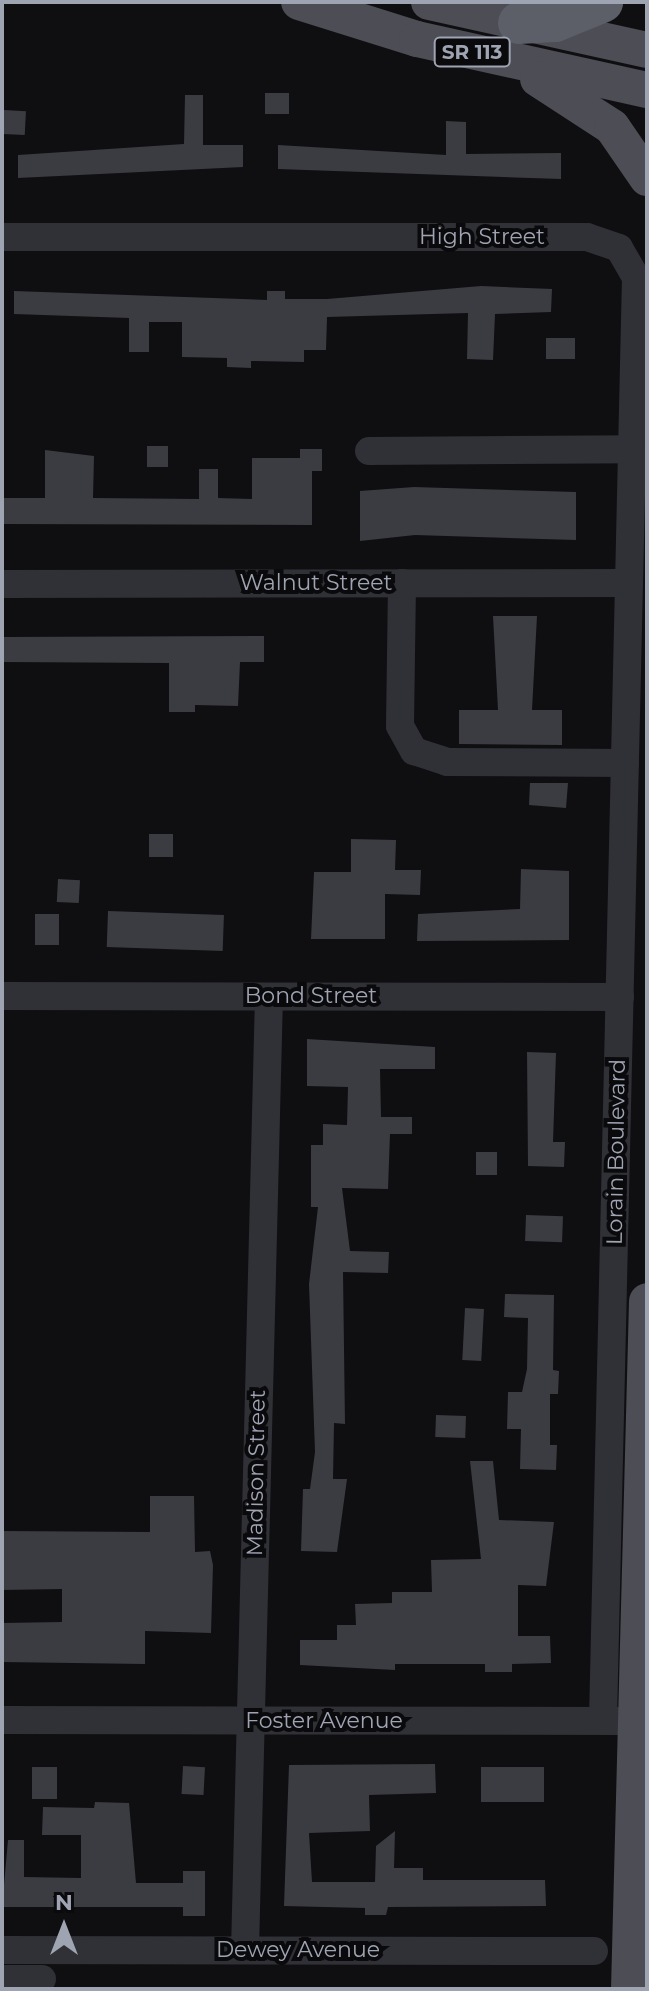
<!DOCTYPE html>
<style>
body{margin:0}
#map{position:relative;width:649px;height:1991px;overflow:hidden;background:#0f0f11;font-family:Montserrat,sans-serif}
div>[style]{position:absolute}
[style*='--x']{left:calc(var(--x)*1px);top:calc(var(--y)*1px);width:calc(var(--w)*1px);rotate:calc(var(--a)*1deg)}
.building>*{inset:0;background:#3b3c41;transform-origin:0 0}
.minor>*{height:28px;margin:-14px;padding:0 14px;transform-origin:14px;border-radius:14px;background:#303136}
.major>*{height:36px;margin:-18px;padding:0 18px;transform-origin:18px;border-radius:18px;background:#4c4d55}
.highway>*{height:42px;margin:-21px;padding:0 21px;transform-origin:21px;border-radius:21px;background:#5c5e68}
span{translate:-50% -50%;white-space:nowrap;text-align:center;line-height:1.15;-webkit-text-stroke:8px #0a0a0c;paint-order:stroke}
.shield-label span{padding:2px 6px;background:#0a0a0c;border:2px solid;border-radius:6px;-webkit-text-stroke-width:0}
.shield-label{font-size:20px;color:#9fa4b3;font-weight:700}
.street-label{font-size:22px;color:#9fa4b3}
.frame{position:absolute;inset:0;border:4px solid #9fa4b3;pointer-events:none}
.north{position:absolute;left:24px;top:1887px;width:80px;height:80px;-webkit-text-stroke:6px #0a0a0c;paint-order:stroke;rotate:0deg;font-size:22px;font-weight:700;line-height:32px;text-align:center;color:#9fa4b3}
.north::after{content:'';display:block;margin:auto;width:28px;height:36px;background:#9fa4b3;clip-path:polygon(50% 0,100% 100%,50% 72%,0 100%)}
</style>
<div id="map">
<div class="building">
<i style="left:265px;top:93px;width:24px;height:21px"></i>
<i style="clip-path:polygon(185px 95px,203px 95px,203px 145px,243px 145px,243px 167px,18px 178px,18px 155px,184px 144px)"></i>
<i style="left:4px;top:110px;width:22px;height:24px;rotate:3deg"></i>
<i style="clip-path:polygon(446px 121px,466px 122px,466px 154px,561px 153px,561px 179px,278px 169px,278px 145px,446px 155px)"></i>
<i style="clip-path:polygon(481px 286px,552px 289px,551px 312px,495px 314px,493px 360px,467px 359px,468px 313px,327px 317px,326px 350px,304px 350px,304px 362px,251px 361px,251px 368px,227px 367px,227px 358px,182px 357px,182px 322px,149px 322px,149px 352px,129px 352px,129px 318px,14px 314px,14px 291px,267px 300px,267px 291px,285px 291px,285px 299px,327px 299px)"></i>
<i style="left:546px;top:338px;width:29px;height:21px"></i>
<i style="left:147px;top:446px;width:21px;height:21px"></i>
<i style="clip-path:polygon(300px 449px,322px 449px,322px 471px,312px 471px,312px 525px,2px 524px,2px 498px,45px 498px,45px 450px,94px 456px,93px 498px,199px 499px,199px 469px,218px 469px,218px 498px,252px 499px,252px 458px,300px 458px)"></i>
<i style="clip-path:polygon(414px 487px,576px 492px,576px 540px,415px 535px,360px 541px,360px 491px)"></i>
<i style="clip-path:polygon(493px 616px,537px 616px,532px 710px,562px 710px,562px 745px,459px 744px,459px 710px,498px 710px)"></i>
<i style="clip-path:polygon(264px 636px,264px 662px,240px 662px,238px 706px,195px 705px,195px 712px,169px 712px,169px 663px,2px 662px,2px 637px)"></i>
<i style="clip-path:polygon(530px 783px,568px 783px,566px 808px,529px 805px)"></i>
<i style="left:149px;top:834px;width:24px;height:23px"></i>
<i style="clip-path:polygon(351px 839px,396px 840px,395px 870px,421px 870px,420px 895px,385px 894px,385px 939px,311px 939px,314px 872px,351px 872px)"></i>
<i style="clip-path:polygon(521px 869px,569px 871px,569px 940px,417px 941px,418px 914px,520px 909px)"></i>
<i style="left:58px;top:879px;width:22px;height:23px;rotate:3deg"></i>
<i style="left:108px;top:911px;width:116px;height:36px;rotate:2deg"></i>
<i style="left:35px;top:914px;width:24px;height:31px"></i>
<i style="clip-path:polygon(307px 1039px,435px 1047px,435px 1069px,380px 1069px,381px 1117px,412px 1117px,412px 1134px,390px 1134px,388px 1189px,342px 1188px,350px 1251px,389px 1252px,388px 1273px,343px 1272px,345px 1424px,334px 1423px,333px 1479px,347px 1479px,337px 1552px,301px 1551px,303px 1489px,310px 1489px,315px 1452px,309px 1284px,318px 1207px,311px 1207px,311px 1145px,323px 1145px,323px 1124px,347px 1125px,348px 1087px,307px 1086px)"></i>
<i style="clip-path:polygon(527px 1052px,556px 1053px,553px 1142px,565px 1142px,564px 1167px,528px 1166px)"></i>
<i style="left:476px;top:1152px;width:21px;height:23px"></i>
<i style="left:526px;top:1215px;width:37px;height:26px;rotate:2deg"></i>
<i style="clip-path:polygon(505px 1294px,554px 1295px,553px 1370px,559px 1371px,558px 1394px,550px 1394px,550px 1445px,557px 1445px,556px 1470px,520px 1469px,521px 1429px,507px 1429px,508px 1392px,522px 1392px,527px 1369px,528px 1318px,504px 1317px)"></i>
<i style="left:465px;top:1308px;width:19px;height:52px;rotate:3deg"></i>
<i style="left:436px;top:1415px;width:30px;height:22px;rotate:2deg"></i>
<i style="clip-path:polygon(470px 1461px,493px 1461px,499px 1520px,554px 1522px,546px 1586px,518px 1585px,518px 1636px,550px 1636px,551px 1663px,512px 1664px,512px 1672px,485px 1672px,485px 1664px,395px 1664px,395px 1670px,300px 1665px,300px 1640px,337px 1640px,337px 1625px,356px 1625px,355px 1604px,392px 1603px,392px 1592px,432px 1592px,431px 1560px,481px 1559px)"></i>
<i style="clip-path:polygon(150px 1496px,194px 1496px,195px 1552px,210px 1551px,213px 1565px,211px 1633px,145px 1631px,145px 1664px,2px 1662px,2px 1623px,62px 1622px,62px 1589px,2px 1590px,2px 1531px,150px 1532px)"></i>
<i style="clip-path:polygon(435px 1764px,436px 1793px,369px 1795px,370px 1831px,309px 1833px,312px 1882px,375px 1882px,376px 1846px,395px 1831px,394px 1868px,423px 1868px,423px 1880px,545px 1880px,546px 1906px,388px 1907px,386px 1915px,365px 1915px,365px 1908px,284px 1906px,289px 1765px)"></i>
<i style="left:183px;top:1766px;width:22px;height:28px;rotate:3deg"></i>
<i style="left:32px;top:1767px;width:25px;height:32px"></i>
<i style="left:544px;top:1767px;width:35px;height:63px;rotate:90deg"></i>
<i style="clip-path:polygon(95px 1802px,129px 1803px,136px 1883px,183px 1883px,183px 1871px,205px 1871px,205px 1916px,183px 1916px,183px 1907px,2px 1907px,8px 1840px,24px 1840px,24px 1877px,81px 1878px,81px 1835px,42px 1835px,43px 1807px,94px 1808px)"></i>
</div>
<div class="minor">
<i style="--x:2;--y:237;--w:585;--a:0"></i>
<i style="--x:587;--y:237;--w:34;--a:19"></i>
<i style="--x:619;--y:248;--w:34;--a:60"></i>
<i style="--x:636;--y:277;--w:1444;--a:91.31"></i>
<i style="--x:369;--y:451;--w:264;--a:-0.4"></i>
<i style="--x:402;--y:583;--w:143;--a:90.8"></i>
<i style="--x:400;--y:726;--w:29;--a:61"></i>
<i style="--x:414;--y:751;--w:35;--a:18"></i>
<i style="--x:447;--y:762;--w:178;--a:0.3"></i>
<i style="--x:2;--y:584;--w:627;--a:-0.09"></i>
<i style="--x:2;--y:996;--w:618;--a:0.09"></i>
<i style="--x:2;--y:1720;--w:620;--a:0.09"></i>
<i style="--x:2;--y:1950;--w:592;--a:0.1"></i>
<i style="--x:245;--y:1950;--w:953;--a:-88.56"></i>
<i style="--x:2;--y:1979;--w:40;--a:0"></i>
</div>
<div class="major">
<i style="--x:299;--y:2;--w:124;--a:17.4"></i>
<i style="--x:417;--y:39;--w:236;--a:12.5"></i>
<i style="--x:429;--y:2;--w:223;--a:12.4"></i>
<i style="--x:538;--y:79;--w:88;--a:33"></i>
<i style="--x:612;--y:127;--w:62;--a:55.5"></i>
<i style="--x:629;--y:1989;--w:688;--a:-88.5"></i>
</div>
<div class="highway">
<i style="--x:519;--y:23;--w:36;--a:-3"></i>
<i style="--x:555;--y:21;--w:51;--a:-22"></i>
</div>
<div class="shield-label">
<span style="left:472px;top:52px">SR 113</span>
</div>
<div class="street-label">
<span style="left:482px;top:237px">High Street</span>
<span style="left:316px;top:583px">Walnut Street</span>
<span style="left:311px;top:996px">Bond Street</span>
<span style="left:616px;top:1152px;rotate:-89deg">Lorain Boulevard</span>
<span style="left:256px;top:1473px;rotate:-89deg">Madison Street</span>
<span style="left:324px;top:1721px">Foster Avenue</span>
<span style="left:298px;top:1950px">Dewey Avenue</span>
</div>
<div class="frame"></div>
<div class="north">N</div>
</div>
